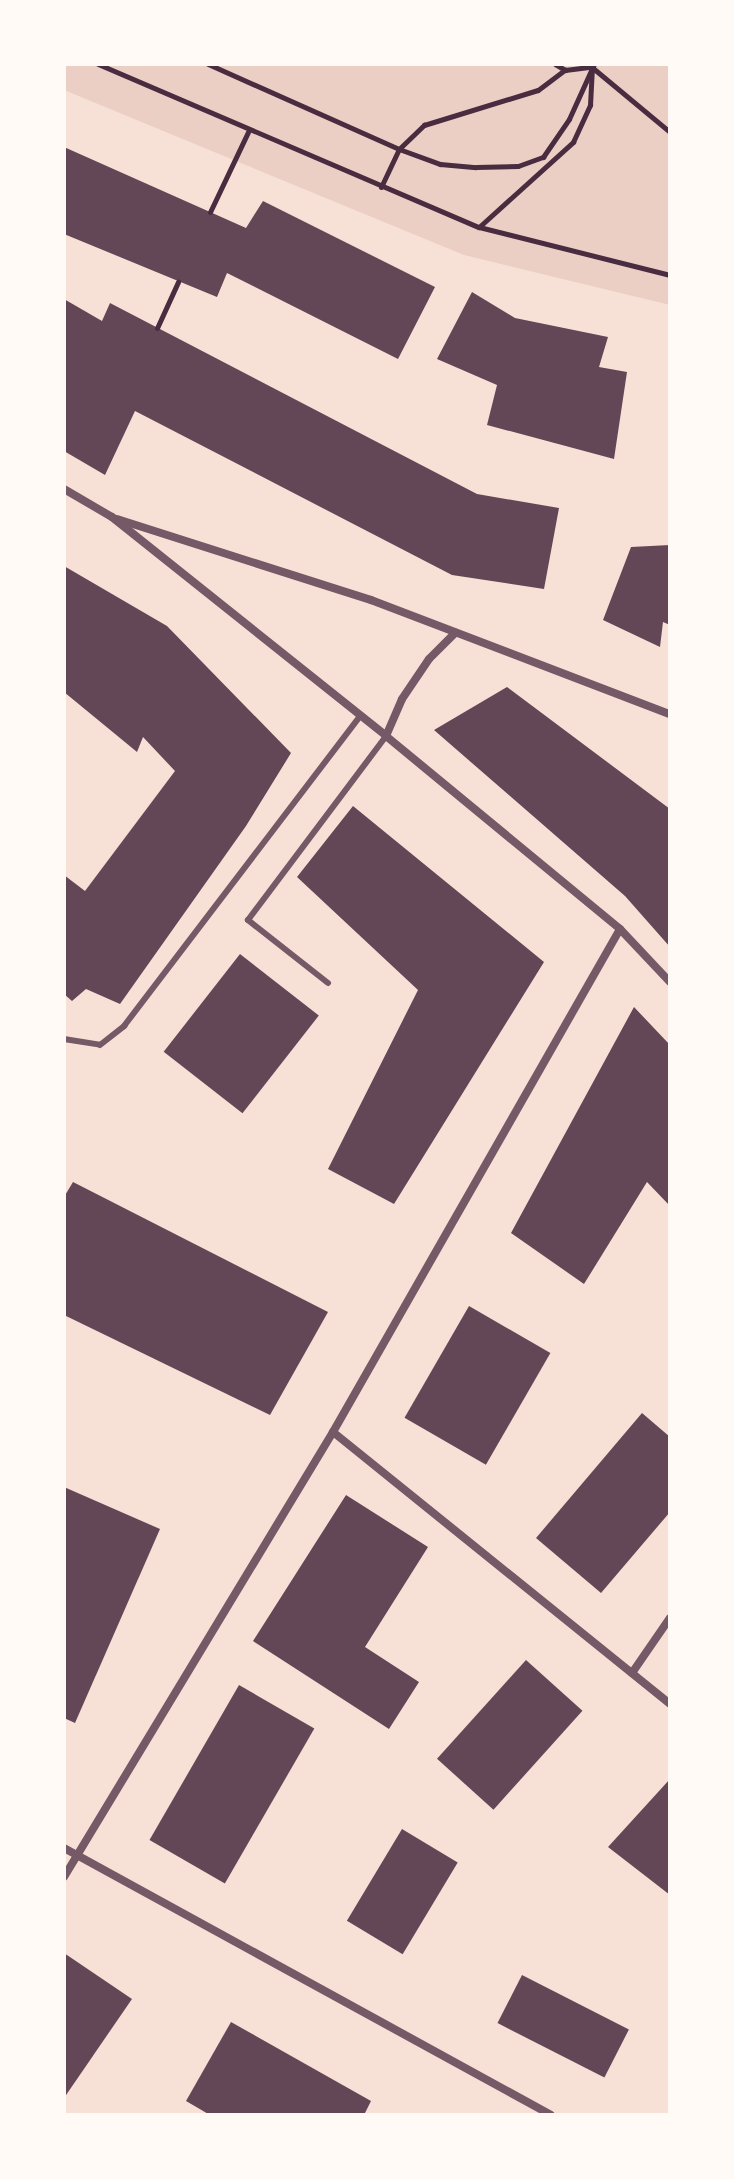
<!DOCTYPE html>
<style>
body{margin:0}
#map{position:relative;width:734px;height:2179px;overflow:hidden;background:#f7e1d7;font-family:"Archivo Narrow",sans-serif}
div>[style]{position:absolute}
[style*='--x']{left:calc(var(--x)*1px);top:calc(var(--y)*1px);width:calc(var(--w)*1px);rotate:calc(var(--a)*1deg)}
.green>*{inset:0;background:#ebcfc5}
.building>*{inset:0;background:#644757;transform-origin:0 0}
.path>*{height:5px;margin:-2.5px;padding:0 2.5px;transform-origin:2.5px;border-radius:2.5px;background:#4a2c40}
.service>*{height:6px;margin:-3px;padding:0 3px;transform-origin:3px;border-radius:3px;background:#755966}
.minor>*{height:8px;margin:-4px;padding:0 4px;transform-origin:4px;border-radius:4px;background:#755966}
span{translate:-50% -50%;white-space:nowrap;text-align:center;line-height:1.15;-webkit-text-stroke:7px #fffaf5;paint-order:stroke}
.frame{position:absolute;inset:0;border:66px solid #fffaf5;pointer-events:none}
</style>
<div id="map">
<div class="green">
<i style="clip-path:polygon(64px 64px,670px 64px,670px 305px,464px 255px,64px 90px)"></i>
</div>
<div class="building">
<i style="clip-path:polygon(64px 147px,246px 228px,263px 201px,435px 287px,398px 359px,227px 273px,217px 297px,64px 234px)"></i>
<i style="clip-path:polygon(472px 292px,515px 318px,608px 337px,599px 367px,627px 372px,614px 459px,487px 425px,497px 385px,437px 359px)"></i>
<i style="clip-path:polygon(64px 299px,102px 321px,110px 303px,477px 494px,559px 508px,544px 589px,452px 575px,135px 411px,105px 475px,64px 451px)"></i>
<i style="clip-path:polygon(670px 545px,670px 625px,663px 622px,660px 647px,603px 620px,631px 547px)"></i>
<i style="clip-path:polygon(64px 566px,167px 626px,291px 753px,246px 826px,120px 1004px,86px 989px,72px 1001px,64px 994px,64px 875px,85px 891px,175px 771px,143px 737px,137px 752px,64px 692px)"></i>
<i style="clip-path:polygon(507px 687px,670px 809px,670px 947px,625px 896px,434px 730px)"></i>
<i style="clip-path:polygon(353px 806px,544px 962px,394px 1204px,328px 1169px,418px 990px,297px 877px)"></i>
<i style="left:240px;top:954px;width:100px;height:124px;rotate:38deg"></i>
<i style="clip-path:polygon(634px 1007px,670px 1045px,670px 1206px,647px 1182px,584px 1284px,511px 1233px)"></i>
<i style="clip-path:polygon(73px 1182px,328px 1312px,270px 1415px,64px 1315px,64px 1197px)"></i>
<i style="left:469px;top:1306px;width:94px;height:129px;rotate:30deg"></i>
<i style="clip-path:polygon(642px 1413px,670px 1437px,670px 1512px,601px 1593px,536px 1538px)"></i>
<i style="clip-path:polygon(64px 1487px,160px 1529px,75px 1723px,64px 1718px)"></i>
<i style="clip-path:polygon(346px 1495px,428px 1547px,365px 1647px,419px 1682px,389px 1729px,253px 1641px)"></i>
<i style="left:526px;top:1660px;width:76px;height:133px;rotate:42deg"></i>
<i style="left:239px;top:1685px;width:87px;height:179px;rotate:30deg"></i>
<i style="clip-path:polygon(670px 1779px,670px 1895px,608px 1847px)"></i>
<i style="left:402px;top:1829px;width:65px;height:107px;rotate:31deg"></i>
<i style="clip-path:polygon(64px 1953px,132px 1999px,64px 2098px)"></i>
<i style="left:522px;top:1975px;width:120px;height:54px;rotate:27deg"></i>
<i style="clip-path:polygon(231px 2022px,371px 2101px,364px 2115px,210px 2115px,186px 2101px)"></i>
</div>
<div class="path">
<i style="--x:98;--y:64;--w:414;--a:23.2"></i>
<i style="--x:479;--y:227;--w:197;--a:14.1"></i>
<i style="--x:208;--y:64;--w:209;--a:24"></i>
<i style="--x:399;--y:149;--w:44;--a:20.1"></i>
<i style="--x:440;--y:164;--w:36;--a:5"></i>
<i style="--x:476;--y:167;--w:42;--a:-1.4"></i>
<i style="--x:518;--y:166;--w:27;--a:-20"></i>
<i style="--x:543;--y:157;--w:46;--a:-55.6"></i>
<i style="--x:569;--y:119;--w:60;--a:-65.6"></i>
<i style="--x:555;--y:64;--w:12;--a:31"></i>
<i style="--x:565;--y:70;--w:26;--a:-7"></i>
<i style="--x:588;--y:64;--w:107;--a:39.7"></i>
<i style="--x:381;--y:187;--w:42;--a:-64.7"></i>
<i style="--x:399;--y:149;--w:35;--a:-44"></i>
<i style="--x:424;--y:125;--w:119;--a:-17.1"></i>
<i style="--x:538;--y:90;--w:34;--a:-37"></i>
<i style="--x:210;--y:212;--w:89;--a:-64.6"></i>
<i style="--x:479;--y:227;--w:127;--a:-42.1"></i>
<i style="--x:573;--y:142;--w:41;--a:-65.3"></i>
<i style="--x:590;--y:105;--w:34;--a:-87"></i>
<i style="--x:157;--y:328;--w:51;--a:-65.5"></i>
</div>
<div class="service">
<i style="--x:328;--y:983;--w:102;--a:-141.8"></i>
<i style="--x:248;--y:920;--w:230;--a:-53.1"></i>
<i style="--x:64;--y:1039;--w:36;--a:9"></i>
<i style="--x:100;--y:1045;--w:31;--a:-38"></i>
<i style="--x:124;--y:1026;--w:388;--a:-52.7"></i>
</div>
<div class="minor">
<i style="--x:64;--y:489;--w:56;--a:30.3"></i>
<i style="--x:112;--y:517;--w:351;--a:38.6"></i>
<i style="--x:386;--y:736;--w:303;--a:39.5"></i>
<i style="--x:620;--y:929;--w:73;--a:46.7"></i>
<i style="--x:117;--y:519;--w:267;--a:17.7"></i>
<i style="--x:371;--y:600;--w:320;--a:20.9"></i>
<i style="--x:386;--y:736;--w:40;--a:-66.6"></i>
<i style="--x:402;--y:699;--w:48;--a:-56"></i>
<i style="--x:429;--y:659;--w:37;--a:-45"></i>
<i style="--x:333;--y:1432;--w:433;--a:38.9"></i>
<i style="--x:632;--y:1673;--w:67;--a:-55.4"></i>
<i style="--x:64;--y:1848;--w:555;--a:28.73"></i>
<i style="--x:64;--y:1877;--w:520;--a:-58.85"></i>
<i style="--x:333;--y:1432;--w:579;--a:-60.29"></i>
</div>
<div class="frame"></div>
</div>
